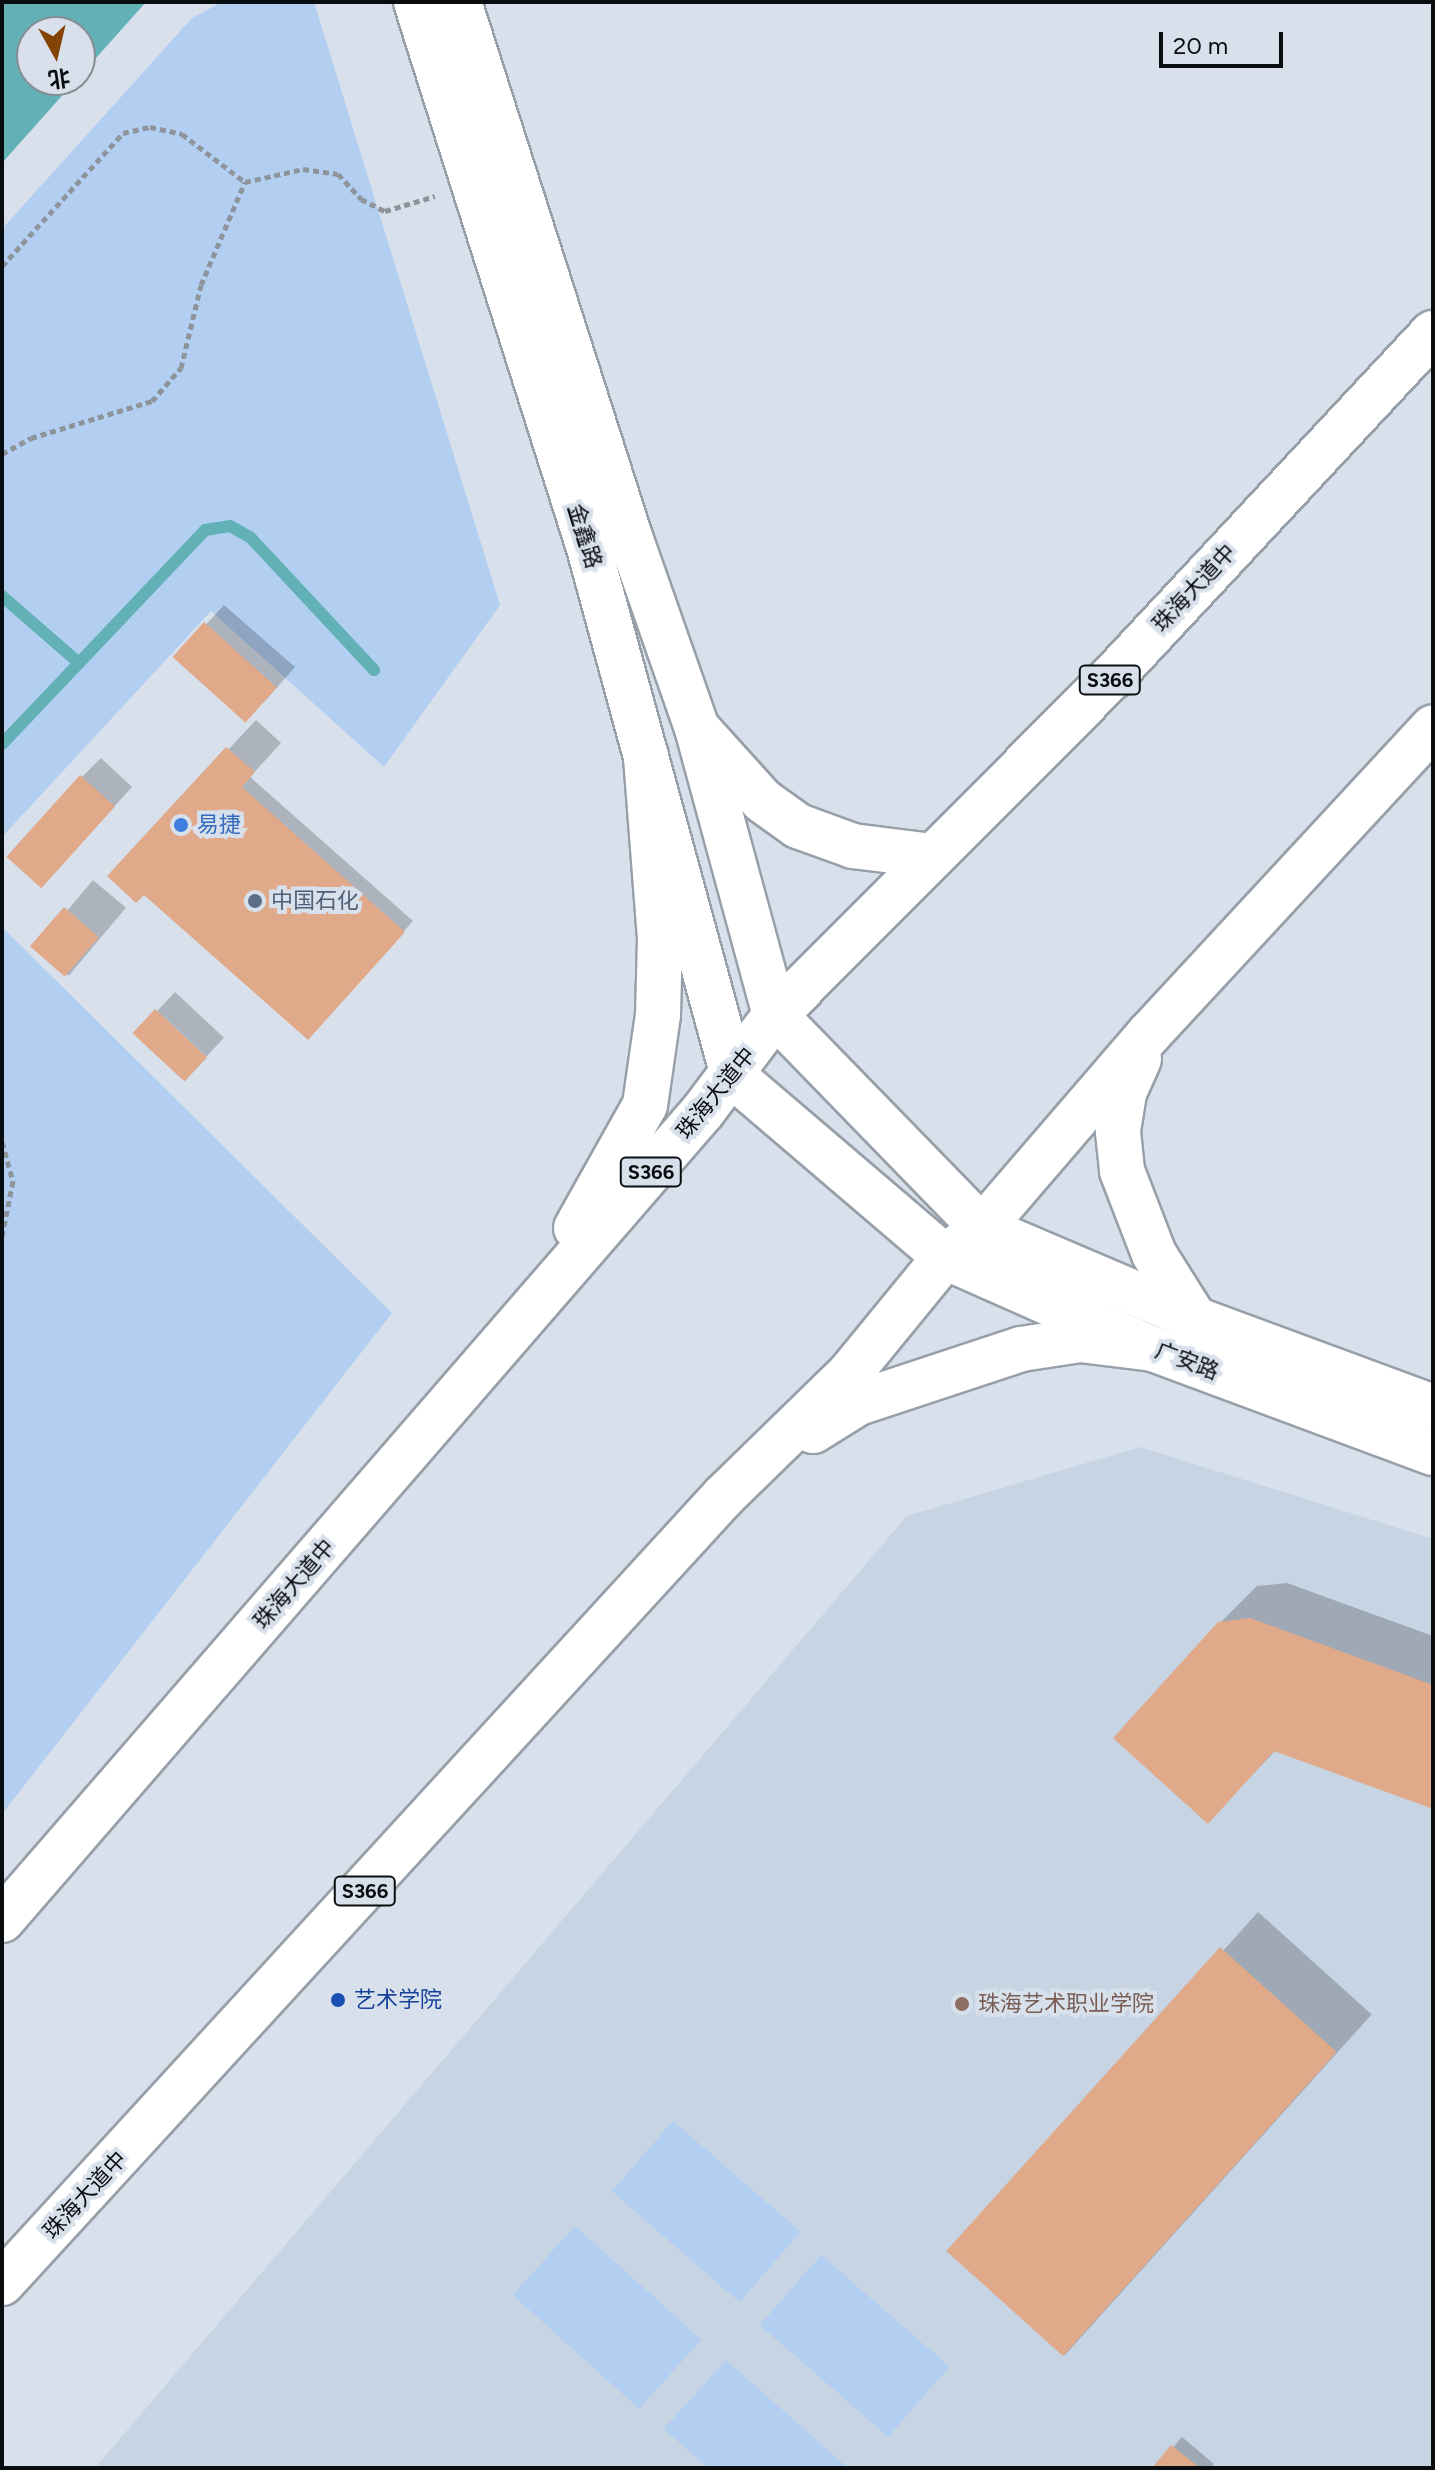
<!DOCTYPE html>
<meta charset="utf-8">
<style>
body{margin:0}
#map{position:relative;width:1435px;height:2470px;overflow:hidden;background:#d8e0eb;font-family:Figtree,"Noto Sans SC",sans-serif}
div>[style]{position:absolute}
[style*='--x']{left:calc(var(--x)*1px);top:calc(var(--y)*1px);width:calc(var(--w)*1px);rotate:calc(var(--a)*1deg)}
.built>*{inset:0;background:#c7d4e4}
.green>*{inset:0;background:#b2cef1;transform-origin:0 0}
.water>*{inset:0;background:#62b1b6}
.shadow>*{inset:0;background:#0003;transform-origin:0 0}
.stream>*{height:12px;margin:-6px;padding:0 6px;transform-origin:6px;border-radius:6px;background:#62b1b6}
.building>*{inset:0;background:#e0a989;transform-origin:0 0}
.path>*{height:5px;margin-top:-2.5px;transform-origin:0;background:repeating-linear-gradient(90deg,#8e949c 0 6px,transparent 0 10px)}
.roads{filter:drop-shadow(2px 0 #979fa8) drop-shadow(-2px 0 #979fa8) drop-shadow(0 2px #979fa8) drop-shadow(0 -2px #979fa8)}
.tertiary>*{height:44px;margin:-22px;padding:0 22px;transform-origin:22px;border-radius:22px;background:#fff}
.trunk>*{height:44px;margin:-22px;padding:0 22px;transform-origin:22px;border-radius:22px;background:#fff}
.dots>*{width:22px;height:22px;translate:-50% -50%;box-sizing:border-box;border:4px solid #d8e0eb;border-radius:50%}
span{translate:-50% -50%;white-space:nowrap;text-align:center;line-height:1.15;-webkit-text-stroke:8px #d8e0eb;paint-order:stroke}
.shield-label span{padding:2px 6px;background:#d8e0eb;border:2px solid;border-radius:6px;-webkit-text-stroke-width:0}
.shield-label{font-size:20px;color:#0a0d10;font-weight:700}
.street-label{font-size:22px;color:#0a0d10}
.shop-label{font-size:22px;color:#366cbe}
.left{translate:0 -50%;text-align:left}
.service-label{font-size:22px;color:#4e5e75}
.transit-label{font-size:22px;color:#164399}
.education-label{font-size:22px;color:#785e54}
.frame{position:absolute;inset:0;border:4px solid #0a0d10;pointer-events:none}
.north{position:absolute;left:16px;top:16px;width:80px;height:80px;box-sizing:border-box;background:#d8e0eb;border:2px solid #868c93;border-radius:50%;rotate:172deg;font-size:22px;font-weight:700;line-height:32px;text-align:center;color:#0a0d10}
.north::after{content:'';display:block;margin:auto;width:28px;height:36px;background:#824305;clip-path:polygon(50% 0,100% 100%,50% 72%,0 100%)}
.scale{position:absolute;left:1159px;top:32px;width:124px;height:36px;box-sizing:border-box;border:4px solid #0a0d10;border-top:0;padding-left:10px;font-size:24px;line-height:28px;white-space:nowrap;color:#0a0d10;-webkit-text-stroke:6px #d8e0eb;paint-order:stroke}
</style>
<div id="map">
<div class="built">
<i style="clip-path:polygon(1140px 1447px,1433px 1539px,1433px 2468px,95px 2468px,907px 1516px)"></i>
</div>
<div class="green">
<i style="clip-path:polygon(222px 2px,314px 2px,500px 605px,384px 767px,211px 611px,2px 837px,2px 229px,192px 18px)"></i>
<i style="clip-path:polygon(2px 927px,392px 1313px,2px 1814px)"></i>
<i style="left:673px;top:2121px;width:169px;height:93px;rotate:41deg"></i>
<i style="left:575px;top:2226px;width:170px;height:93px;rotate:42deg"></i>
<i style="left:821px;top:2255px;width:170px;height:93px;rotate:41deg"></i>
<i style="clip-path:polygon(726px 2360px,848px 2468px,708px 2468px,664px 2429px)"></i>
</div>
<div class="water">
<i style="clip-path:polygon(2px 2px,146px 2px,80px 76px,80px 32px,32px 32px,32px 80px,76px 80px,2px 163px)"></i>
</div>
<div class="shadow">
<i style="clip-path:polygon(224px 605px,295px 667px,265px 701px,176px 657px)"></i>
<i style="clip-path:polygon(256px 720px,281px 743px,250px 777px,413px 921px,317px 1028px,144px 892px,110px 876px)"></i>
<i style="clip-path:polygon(101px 758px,132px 787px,59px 867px,82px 777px)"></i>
<i style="left:93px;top:880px;width:43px;height:89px;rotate:40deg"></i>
<i style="left:175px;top:992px;width:67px;height:26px;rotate:43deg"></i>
<i style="clip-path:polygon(1287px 1583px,1433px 1636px,1433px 1807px,1276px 1750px,1208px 1821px,1220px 1623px,1257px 1586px)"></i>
<i style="left:1258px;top:1912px;width:153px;height:459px;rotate:42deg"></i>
<i style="clip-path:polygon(1182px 2437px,1214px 2464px,1211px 2468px,1155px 2468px)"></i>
</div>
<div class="stream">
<i style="--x:2;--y:596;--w:102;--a:41"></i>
<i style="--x:2;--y:744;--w:295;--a:-46.5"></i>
<i style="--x:205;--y:530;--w:25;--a:-9"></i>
<i style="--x:230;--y:526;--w:23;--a:29"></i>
<i style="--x:250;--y:537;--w:182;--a:47"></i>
</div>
<div class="building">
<i style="left:204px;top:622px;width:98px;height:47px;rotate:42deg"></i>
<i style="clip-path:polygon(226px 747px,255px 772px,242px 787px,405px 932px,308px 1040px,144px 895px,136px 903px,107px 876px)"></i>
<i style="left:80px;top:775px;width:47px;height:110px;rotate:42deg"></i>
<i style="left:64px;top:907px;width:46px;height:52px;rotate:41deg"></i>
<i style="left:155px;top:1009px;width:71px;height:33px;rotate:43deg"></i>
<i style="clip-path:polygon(1250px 1618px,1433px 1685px,1433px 1809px,1274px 1751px,1208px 1824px,1113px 1738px,1218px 1622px)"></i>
<i style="left:1220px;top:1947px;width:157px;height:409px;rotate:42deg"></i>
<i style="clip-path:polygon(1171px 2445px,1200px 2468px,1152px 2468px)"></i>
</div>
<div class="path">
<i style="--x:2;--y:266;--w:180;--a:-47.7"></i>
<i style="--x:123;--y:133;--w:28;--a:-13"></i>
<i style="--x:150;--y:127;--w:33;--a:12"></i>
<i style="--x:182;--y:134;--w:79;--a:37.3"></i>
<i style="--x:245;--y:182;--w:59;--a:-12.6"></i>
<i style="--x:303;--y:169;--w:35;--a:8"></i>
<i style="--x:338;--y:174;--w:34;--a:47"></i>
<i style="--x:361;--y:199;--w:27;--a:27"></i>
<i style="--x:385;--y:211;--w:52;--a:-16.7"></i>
<i style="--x:2;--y:454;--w:33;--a:-29"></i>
<i style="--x:31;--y:438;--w:127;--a:-17"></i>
<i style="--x:152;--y:401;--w:44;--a:-48.7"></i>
<i style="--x:181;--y:368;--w:85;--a:-76.5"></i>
<i style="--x:201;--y:285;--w:112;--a:-66.9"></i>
<i style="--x:2;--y:1142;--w:41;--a:74.2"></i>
<i style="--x:13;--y:1181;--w:56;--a:101.3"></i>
</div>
<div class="roads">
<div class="tertiary">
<i style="--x:416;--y:2;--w:573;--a:72.42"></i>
<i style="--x:589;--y:548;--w:547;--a:74.74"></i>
<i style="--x:733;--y:1076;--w:279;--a:40.5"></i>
<i style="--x:945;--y:1257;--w:227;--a:23.9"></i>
<i style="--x:1153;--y:1349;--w:299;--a:20.4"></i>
<i style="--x:459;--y:2;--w:559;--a:72.28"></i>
<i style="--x:629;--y:534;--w:206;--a:70.7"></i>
<i style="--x:697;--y:728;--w:297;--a:74.8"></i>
<i style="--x:775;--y:1015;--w:297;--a:45.8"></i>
<i style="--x:982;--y:1228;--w:232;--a:23.1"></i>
<i style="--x:1195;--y:1319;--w:254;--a:20.3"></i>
</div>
<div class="trunk">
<i style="--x:697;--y:728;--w:98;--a:47.9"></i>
<i style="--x:763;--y:801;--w:43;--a:35.5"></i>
<i style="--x:798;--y:826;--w:59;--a:20"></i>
<i style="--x:853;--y:846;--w:80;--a:7.2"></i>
<i style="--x:1139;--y:1059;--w:37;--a:114"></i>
<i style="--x:1124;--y:1093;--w:39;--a:99"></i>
<i style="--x:1118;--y:1132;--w:39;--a:84"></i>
<i style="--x:1122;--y:1171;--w:89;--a:68.9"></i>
<i style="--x:1154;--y:1254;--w:77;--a:57.8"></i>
<i style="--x:576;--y:1228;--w:141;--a:-60.7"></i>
<i style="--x:645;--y:1105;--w:91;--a:-81.8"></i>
<i style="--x:658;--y:1015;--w:76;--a:-88.5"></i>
<i style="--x:660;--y:939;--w:184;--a:-94.4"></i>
<i style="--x:813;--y:1431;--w:53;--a:-31.9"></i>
<i style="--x:858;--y:1403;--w:172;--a:-18.3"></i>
<i style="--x:1021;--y:1349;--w:60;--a:-8.7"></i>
<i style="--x:1080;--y:1340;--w:74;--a:7"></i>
<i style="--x:2;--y:1920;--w:1070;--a:-49.09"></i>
<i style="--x:703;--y:1111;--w:120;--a:-53.1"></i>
<i style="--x:775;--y:1015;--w:476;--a:-45.1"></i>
<i style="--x:1111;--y:678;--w:472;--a:-47"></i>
<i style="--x:2;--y:2283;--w:1068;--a:-47.47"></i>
<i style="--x:724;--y:1496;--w:176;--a:-44.3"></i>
<i style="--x:850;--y:1373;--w:150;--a:-50.7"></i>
<i style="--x:945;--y:1257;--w:47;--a:-38.1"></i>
<i style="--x:982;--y:1228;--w:256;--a:-49.3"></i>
<i style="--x:1149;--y:1034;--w:418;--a:-47.2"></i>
</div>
</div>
<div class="dots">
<i style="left:181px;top:825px;background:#3f7fe0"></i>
<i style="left:255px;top:901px;background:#5c6f8a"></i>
<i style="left:338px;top:2000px;background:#1a4fb4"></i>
<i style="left:962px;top:2004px;background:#8d6e63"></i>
</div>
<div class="shield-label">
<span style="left:1110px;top:680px">S366</span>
<span style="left:651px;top:1172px">S366</span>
<span style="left:365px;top:1891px">S366</span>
</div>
<div class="street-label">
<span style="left:585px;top:536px;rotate:73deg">金鑫路</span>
<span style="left:1194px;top:588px;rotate:-47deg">珠海大道中</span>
<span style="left:716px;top:1093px;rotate:-51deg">珠海大道中</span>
<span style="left:1187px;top:1361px;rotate:21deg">广安路</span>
<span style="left:294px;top:1584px;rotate:-49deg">珠海大道中</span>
<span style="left:85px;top:2195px;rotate:-47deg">珠海大道中</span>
</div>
<div class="shop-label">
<span class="left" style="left:197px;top:825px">易捷</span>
</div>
<div class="service-label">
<span class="left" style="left:271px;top:901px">中国石化</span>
</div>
<div class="transit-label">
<span class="left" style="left:354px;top:2000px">艺术学院</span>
</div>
<div class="education-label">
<span class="left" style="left:978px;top:2004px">珠海艺术职业学院</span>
</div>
<div class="frame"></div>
<div class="north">北</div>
<div class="scale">20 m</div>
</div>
